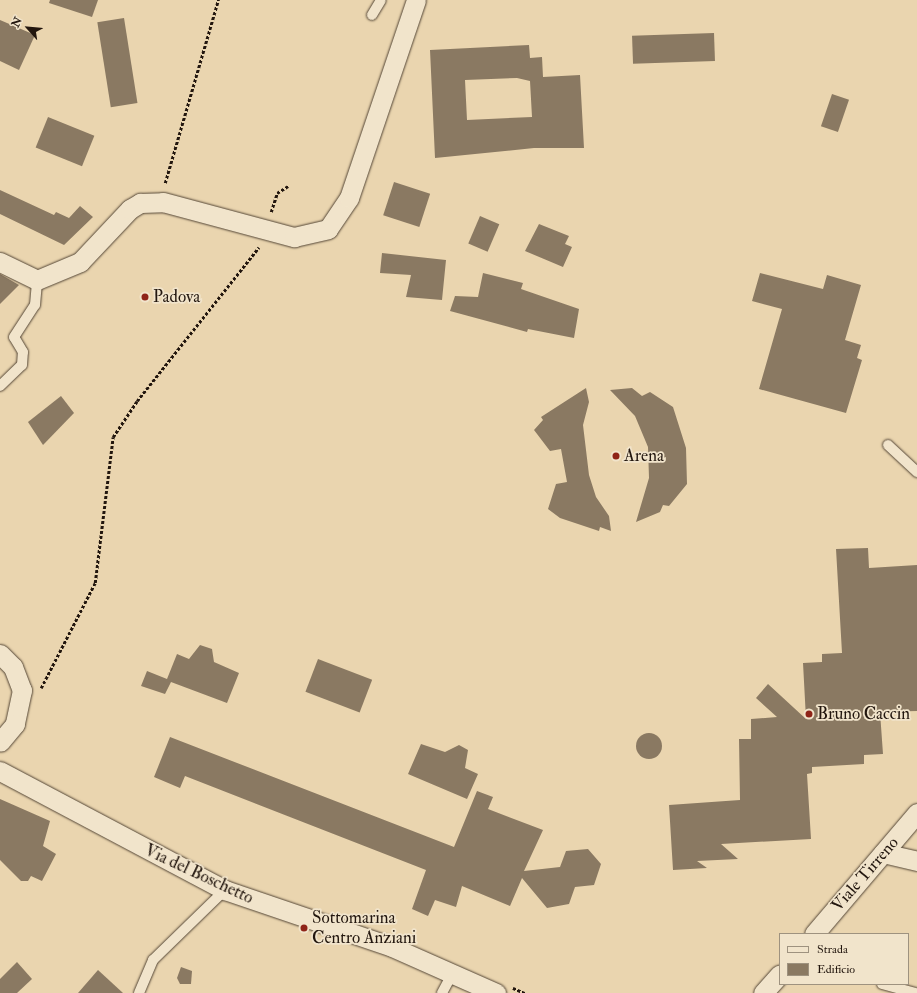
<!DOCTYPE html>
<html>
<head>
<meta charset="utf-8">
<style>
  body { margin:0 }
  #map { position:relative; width:917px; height:993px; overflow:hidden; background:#ead5af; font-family:"IM FELL Double Pica",serif }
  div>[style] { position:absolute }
  .building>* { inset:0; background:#8a7962; transform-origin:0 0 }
  .round { border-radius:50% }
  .path>* { height:2.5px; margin-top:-1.25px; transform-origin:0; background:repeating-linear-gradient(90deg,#22160e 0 3px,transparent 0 5px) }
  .roads { filter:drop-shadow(0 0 1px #544636) drop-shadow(0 0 1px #544636) }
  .lane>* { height:10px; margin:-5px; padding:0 5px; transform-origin:5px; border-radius:5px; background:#f1e4cb }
  .street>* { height:19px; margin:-9.5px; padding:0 9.5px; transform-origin:9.5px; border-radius:9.5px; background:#f1e4cb }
  .dots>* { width:11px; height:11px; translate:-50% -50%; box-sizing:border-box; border:2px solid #f1e4cb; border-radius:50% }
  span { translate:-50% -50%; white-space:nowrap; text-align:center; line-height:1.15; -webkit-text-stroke:3.5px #f1e4cb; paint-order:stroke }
  .poi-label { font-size:17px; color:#22160e }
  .left { translate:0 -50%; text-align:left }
  .street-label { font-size:17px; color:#22160e }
  .legend { position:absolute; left:779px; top:933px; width:130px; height:52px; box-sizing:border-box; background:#f1e4cb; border:1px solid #9e927f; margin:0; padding:5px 7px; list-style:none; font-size:12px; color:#22160e }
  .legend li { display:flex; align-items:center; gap:8px; height:20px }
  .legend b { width:20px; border:1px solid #9e927f }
  .north { position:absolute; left:8px; top:8px; width:40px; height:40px; -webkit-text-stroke:3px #f1e4cb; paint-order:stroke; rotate:297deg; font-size:11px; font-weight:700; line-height:16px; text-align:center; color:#22160e }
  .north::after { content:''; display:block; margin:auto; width:14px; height:18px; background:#22160e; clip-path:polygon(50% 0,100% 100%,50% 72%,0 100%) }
</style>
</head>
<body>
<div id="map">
  <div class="building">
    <i style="clip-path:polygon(50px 0,98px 0,92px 17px,49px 3px)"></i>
    <i style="left:124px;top:18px;width:86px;height:27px;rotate:81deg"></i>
    <i style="clip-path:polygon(0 20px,35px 35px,19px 70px,0 61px)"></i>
    <i style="left:714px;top:33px;width:28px;height:82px;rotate:88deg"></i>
    <i style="clip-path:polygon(evenodd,529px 45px,530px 58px,542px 57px,543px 77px,580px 75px,584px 148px,534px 148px,435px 158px,430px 50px,529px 45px,517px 78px,530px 81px,532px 117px,467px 120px,465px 80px,517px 78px)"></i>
    <i style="left:832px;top:94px;width:18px;height:34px;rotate:19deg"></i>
    <i style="left:48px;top:117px;width:50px;height:33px;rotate:22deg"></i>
    <i style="left:394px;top:182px;width:38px;height:35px;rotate:18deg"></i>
    <i style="clip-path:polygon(0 190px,54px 215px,56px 212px,69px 218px,80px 206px,93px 217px,64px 245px,0 214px)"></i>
    <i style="left:480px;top:216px;width:21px;height:30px;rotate:23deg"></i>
    <i style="clip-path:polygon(539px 224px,569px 236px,565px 244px,572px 247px,563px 267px,525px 251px)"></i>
    <i style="clip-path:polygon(382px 253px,446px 260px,442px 300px,406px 297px,411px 275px,380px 273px)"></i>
    <i style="clip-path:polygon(483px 273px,523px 283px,521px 289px,579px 309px,574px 338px,528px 329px,527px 332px,450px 311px,455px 296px,478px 297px)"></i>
    <i style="clip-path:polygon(760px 273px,823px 289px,827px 275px,861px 285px,845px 340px,861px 345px,857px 358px,862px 360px,846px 413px,759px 389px,782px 309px,752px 301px)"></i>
    <i style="clip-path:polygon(0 274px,19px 285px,0 304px)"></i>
    <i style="clip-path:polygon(586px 388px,589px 402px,583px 425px,589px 475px,596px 497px,609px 516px,611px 531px,600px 527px,599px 531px,560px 518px,548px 509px,556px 484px,567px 482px,561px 449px,550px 451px,534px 430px,543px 420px,541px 417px)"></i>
    <i style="clip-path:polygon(632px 388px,642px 396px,650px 392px,673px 407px,686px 448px,687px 484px,669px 506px,663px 505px,660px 512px,636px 522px,649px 478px,648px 447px,635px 416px,610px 390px)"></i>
    <i style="clip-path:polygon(61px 396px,74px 413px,43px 445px,28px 422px)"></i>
    <i style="clip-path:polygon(868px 548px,869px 568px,917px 565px,917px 711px,880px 712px,883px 754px,864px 755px,864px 764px,812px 767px,812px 773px,807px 774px,811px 839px,721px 844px,738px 859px,697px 861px,707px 868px,673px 870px,669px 805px,740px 800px,739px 739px,751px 739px,751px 719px,777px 717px,756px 698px,768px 684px,806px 719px,803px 663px,822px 662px,822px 654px,842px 653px,836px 549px)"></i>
    <i style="clip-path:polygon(200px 645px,212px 649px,214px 662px,239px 673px,227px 703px,171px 682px,165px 694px,141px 686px,147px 671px,167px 679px,177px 654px,189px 659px)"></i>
    <i style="left:318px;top:659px;width:58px;height:35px;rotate:21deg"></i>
    <i class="round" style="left:636px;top:733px;width:26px;height:26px"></i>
    <i style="clip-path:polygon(170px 737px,454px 847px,477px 791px,493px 797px,488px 809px,543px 830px,524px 871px,560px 867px,566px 851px,588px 849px,601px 864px,594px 885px,575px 887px,569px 904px,547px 908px,522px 878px,510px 906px,462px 886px,456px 907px,435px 900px,428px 916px,412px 909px,426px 870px,185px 776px,180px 788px,154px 777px)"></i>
    <i style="clip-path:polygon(421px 744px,445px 752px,459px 745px,468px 750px,465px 768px,478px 774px,467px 799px,408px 774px)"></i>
    <i style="clip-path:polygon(0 799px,50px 821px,43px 846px,56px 854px,42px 881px,31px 876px,28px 881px,21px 881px,0 860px)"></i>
    <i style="clip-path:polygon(17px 962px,32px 979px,17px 993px,0 993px,0 979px)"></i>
    <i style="clip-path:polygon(181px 967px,192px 971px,191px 984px,180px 984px,177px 978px)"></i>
    <i style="clip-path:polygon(98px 970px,123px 993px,78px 993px)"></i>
  </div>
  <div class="path">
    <i style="left:165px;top:183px;width:191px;rotate:-73.8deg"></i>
    <i style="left:271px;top:212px;width:20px;rotate:-72deg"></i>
    <i style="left:277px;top:193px;width:13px;rotate:-32deg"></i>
    <i style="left:41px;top:688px;width:118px;rotate:-62.8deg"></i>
    <i style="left:95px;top:583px;width:147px;rotate:-83deg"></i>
    <i style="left:113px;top:437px;width:43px;rotate:-56.3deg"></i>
    <i style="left:137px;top:401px;width:196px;rotate:-51.6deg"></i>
    <i style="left:513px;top:988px;width:13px;rotate:23deg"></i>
  </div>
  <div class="roads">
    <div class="lane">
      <i style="left:372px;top:15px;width:17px;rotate:-59deg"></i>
      <i style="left:0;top:386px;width:30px;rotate:-44deg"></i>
      <i style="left:22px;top:365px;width:13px;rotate:-86deg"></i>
      <i style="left:23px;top:352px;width:17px;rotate:-121deg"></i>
      <i style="left:14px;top:337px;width:38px;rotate:-57deg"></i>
      <i style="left:35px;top:305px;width:25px;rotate:-85deg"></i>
      <i style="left:888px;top:445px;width:40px;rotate:43deg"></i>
      <i style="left:882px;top:984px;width:34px;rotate:15deg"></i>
      <i style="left:139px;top:993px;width:36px;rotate:-67deg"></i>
      <i style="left:153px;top:960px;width:100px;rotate:-44.2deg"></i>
      <i style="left:442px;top:993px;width:21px;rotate:-62deg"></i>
    </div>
    <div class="street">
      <i style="left:0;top:262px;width:41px;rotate:25.9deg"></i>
      <i style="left:37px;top:280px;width:47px;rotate:-22.7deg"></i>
      <i style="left:80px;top:262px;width:73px;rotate:-46.7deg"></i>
      <i style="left:130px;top:209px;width:12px;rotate:-31deg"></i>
      <i style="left:140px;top:203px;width:23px;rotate:-2deg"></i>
      <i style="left:163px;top:202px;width:136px;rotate:15deg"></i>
      <i style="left:294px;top:237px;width:35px;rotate:-13deg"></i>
      <i style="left:328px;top:229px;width:37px;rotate:-56deg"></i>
      <i style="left:349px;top:198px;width:209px;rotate:-71.3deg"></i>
      <i style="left:0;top:654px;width:18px;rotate:45deg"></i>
      <i style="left:13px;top:667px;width:25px;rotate:69deg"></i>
      <i style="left:22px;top:690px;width:35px;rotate:102deg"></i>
      <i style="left:15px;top:724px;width:23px;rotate:130deg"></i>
      <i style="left:0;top:771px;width:255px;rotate:27.9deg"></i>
      <i style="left:225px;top:890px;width:176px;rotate:18.8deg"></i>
      <i style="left:392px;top:947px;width:114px;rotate:23.9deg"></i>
      <i style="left:883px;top:853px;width:35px;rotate:13deg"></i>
      <i style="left:814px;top:934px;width:159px;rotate:-49.6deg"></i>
      <i style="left:763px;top:993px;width:25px;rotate:-48deg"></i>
    </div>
  </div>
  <div class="dots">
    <i style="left:145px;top:297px;background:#8f2418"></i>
    <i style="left:616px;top:456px;background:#8f2418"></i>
    <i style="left:809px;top:714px;background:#8f2418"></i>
    <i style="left:304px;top:928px;background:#8f2418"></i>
  </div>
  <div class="poi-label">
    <span class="left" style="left:153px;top:297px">Padova</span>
    <span class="left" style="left:624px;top:456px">Arena</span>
    <span class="left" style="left:817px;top:714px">Bruno Caccin</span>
    <span class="left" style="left:312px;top:928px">Sottomarina<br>Centro Anziani</span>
  </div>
  <div class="street-label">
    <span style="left:199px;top:874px;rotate:25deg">Via del Boschetto</span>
    <span style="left:865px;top:874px;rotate:-49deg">Viale Tirreno</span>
  </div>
  <ul class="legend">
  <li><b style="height:5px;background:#f1e4cb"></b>Strada</li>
  <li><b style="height:11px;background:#8a7962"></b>Edificio</li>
  </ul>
  <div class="north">N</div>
</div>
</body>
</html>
